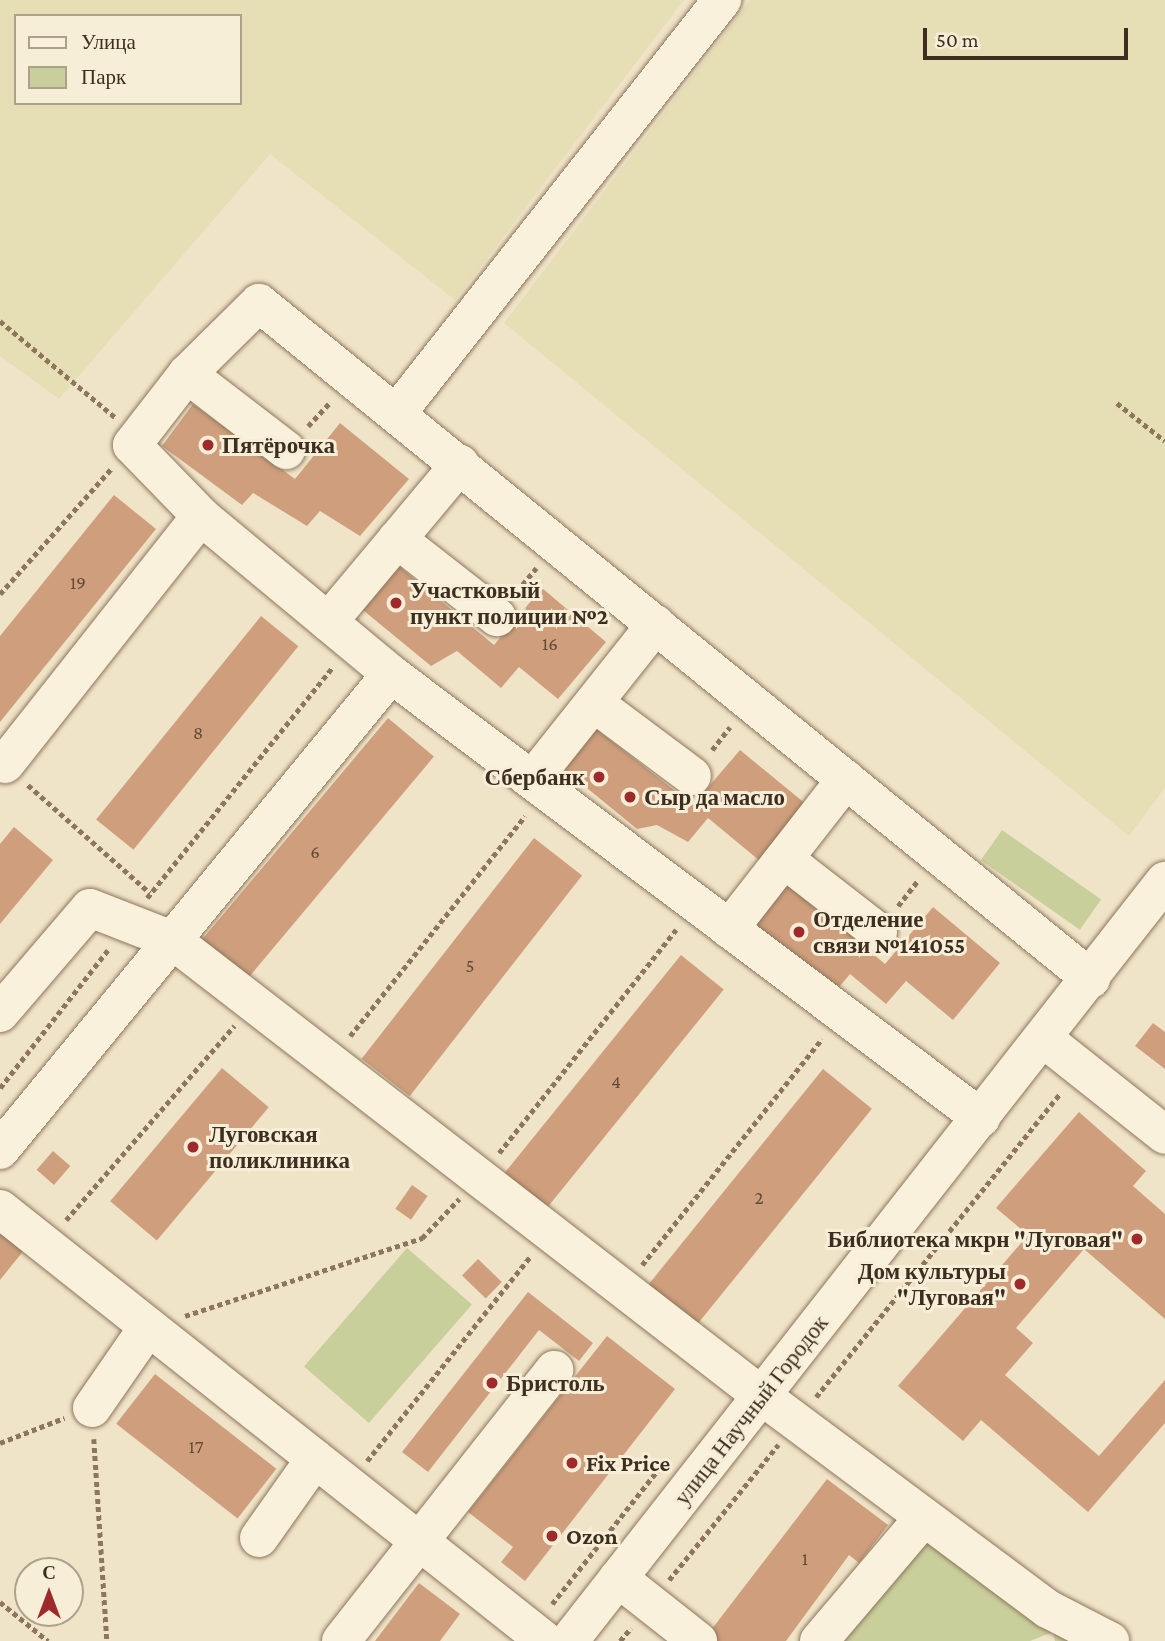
<!DOCTYPE html>
<html>
<head>
<meta charset="utf-8">
<style>
  body { margin:0 }
  #map { position:relative; width:1165px; height:1641px; overflow:hidden; background:#f0e4c8; font-family:"Crimson Pro",serif }
  div>[style] { position:absolute }
  .farmland>* { inset:0; background:#e6deb5 }
  .green>* { inset:0; background:#c9cf9b; transform-origin:0 0 }
  .building>* { inset:0; background:#cf9f7d; transform-origin:0 0 }
  .path>* { height:4.5px; margin-top:-2.25px; transform-origin:0; background:repeating-linear-gradient(90deg,#8d765c 0 5px,transparent 0 8.5px) }
  .roads { filter:drop-shadow(0 0 2px #8d765c) drop-shadow(0 0 2px #8d765c) }
  .minor>* { height:38px; margin:-19px; padding:0 19px; transform-origin:19px; border-radius:19px; background:#faf1dc }
  .dots>* { width:19px; height:19px; translate:-50% -50%; box-sizing:border-box; border:4px solid #f7eed8; border-radius:50% }
  span { translate:-50% -50%; white-space:nowrap; text-align:center; line-height:1.15; -webkit-text-stroke:6px #f7eed8; paint-order:stroke }
  .number-label { font-size:19px; color:#624a37 }
  .number-label span { -webkit-text-stroke-width:0 }
  .poi-label { font-size:23px; color:#3d2e20; font-weight:700 }
  .left { translate:0 -50%; text-align:left }
  .right { translate:-100% -50%; text-align:right }
  .street-label { font-size:23px; color:#3d2e20 }
  .legend { position:absolute; left:14px; top:14px; width:228px; height:91px; box-sizing:border-box; background:#f7eed8; border:2px solid #ada18e; margin:0; padding:9px 12px; list-style:none; font-size:21px; color:#3d2e20 }
  .legend li { display:flex; align-items:center; gap:14px; height:35px }
  .legend b { width:35px; border:2px solid #ada18e }
  .north { position:absolute; left:14px; top:1557px; width:70px; height:70px; box-sizing:border-box; background:#f7eed8; border:2px solid #ada18e; border-radius:50%; rotate:0deg; font-size:19px; font-weight:700; line-height:28px; text-align:center; color:#3d2e20 }
  .north::after { content:''; display:block; margin:auto; width:24px; height:32px; background:#9e2a2b; clip-path:polygon(50% 0,100% 100%,50% 72%,0 100%) }
  .scale { position:absolute; left:923px; top:28px; width:205px; height:32px; box-sizing:border-box; border:4px solid #3d2e20; border-top:0; padding-left:9px; font-size:21px; line-height:24px; white-space:nowrap; color:#3d2e20; -webkit-text-stroke:5px #f7eed8; paint-order:stroke }
</style>
</head>
<body>
<div id="map">
  <div class="farmland">
    <i style="clip-path:polygon(evenodd,0 0,684px 0,455px 300px,270px 154px,59px 399px,0 356px,0 0,16px 16px,240px 16px,240px 103px,16px 103px,16px 16px)"></i>
    <i style="clip-path:polygon(750px 0,1165px 0,1165px 788px,1129px 836px,504px 323px)"></i>
  </div>
  <div class="green">
    <i style="left:1002px;top:830px;width:121px;height:37px;rotate:35deg"></i>
    <i style="left:407px;top:1248px;width:86px;height:157px;rotate:41deg"></i>
    <i style="clip-path:polygon(917px 1532px,1088px 1641px,1055px 1641px,1053px 1632px,1030px 1641px,832px 1641px)"></i>
  </div>
  <div class="building">
    <i style="clip-path:polygon(193px 404px,295px 479px,340px 423px,409px 479px,360px 536px,320px 511px,307px 526px,253px 493px,242px 505px,162px 446px)"></i>
    <i style="clip-path:polygon(114px 495px,156px 529px,0 722px,0 636px)"></i>
    <i style="clip-path:polygon(395px 563px,494px 645px,542px 588px,606px 642px,558px 699px,519px 667px,501px 688px,457px 651px,431px 666px,358px 606px)"></i>
    <i style="left:261px;top:616px;width:48px;height:262px;rotate:39deg"></i>
    <i style="left:388px;top:718px;width:60px;height:300px;rotate:40deg"></i>
    <i style="clip-path:polygon(590px 724px,693px 805px,740px 750px,807px 805px,760px 861px,708px 818px,688px 842px,657px 825px,637px 829px,560px 766px)"></i>
    <i style="clip-path:polygon(14px 827px,53px 860px,0 924px,0 844px)"></i>
    <i style="left:534px;top:838px;width:61px;height:280px;rotate:38deg"></i>
    <i style="clip-path:polygon(788px 883px,885px 964px,933px 907px,1000px 963px,953px 1020px,906px 981px,886px 1004px,850px 974px,835px 992px,754px 924px)"></i>
    <i style="left:681px;top:955px;width:55px;height:280px;rotate:39deg"></i>
    <i style="clip-path:polygon(1153px 1023px,1165px 1032px,1165px 1069px,1135px 1046px)"></i>
    <i style="left:222px;top:1068px;width:61px;height:174px;rotate:40deg"></i>
    <i style="left:823px;top:1069px;width:63px;height:282px;rotate:39deg"></i>
    <i style="clip-path:polygon(1079px 1112px,1146px 1171px,1133px 1186px,1165px 1214px,1165px 1319px,1084px 1249px,1016px 1328px,1033px 1343px,1005px 1375px,1099px 1456px,1165px 1380px,1165px 1423px,1088px 1512px,981px 1420px,963px 1441px,898px 1386px,1028px 1235px,996px 1208px)"></i>
    <i style="left:53px;top:1151px;width:23px;height:25px;rotate:41deg"></i>
    <i style="left:412px;top:1185px;width:19px;height:29px;rotate:35deg"></i>
    <i style="clip-path:polygon(0 1229px,25px 1249px,0 1280px)"></i>
    <i style="left:478px;top:1259px;width:33px;height:23px;rotate:44deg"></i>
    <i style="clip-path:polygon(528px 1292px,593px 1343px,579px 1361px,539px 1330px,428px 1472px,402px 1452px)"></i>
    <i style="clip-path:polygon(607px 1336px,675px 1389px,525px 1581px,501px 1562px,513px 1547px,468px 1512px)"></i>
    <i style="left:155px;top:1374px;width:154px;height:63px;rotate:38deg"></i>
    <i style="clip-path:polygon(827px 1479px,888px 1525px,859px 1563px,849px 1555px,786px 1641px,709px 1641px,705px 1638px)"></i>
    <i style="clip-path:polygon(419px 1583px,460px 1614px,440px 1641px,375px 1641px)"></i>
  </div>
  <div class="path">
    <i style="left:0;top:321px;width:150px;rotate:39.9deg"></i>
    <i style="left:1117px;top:403px;width:61px;rotate:38.4deg"></i>
    <i style="left:308px;top:426px;width:33px;rotate:-47deg"></i>
    <i style="left:517px;top:591px;width:30px;rotate:-50deg"></i>
    <i style="left:0;top:594px;width:167px;rotate:-48.4deg"></i>
    <i style="left:712px;top:750px;width:29px;rotate:-52deg"></i>
    <i style="left:28px;top:785px;width:163px;rotate:41.5deg"></i>
    <i style="left:147px;top:898px;width:295px;rotate:-51.2deg"></i>
    <i style="left:898px;top:906px;width:33px;rotate:-52deg"></i>
    <i style="left:350px;top:1036px;width:281px;rotate:-51.5deg"></i>
    <i style="left:0;top:1088px;width:175px;rotate:-52deg"></i>
    <i style="left:499px;top:1153px;width:285px;rotate:-51.6deg"></i>
    <i style="left:66px;top:1220px;width:257px;rotate:-49.1deg"></i>
    <i style="left:642px;top:1265px;width:289px;rotate:-51.5deg"></i>
    <i style="left:185px;top:1316px;width:250px;rotate:-18.2deg"></i>
    <i style="left:422px;top:1238px;width:54px;rotate:-46.5deg"></i>
    <i style="left:816px;top:1397px;width:390px;rotate:-51.2deg"></i>
    <i style="left:94px;top:1439px;width:202px;rotate:86.3deg"></i>
    <i style="left:0;top:1443px;width:69px;rotate:-21.3deg"></i>
    <i style="left:367px;top:1461px;width:261px;rotate:-51.4deg"></i>
    <i style="left:669px;top:1580px;width:174px;rotate:-51.1deg"></i>
    <i style="left:0;top:1602px;width:62px;rotate:39.1deg"></i>
    <i style="left:552px;top:1604px;width:187px;rotate:-51.7deg"></i>
    <i style="left:620px;top:1641px;width:17px;rotate:-50deg"></i>
  </div>
  <div class="roads">
    <div class="minor">
      <i style="left:187px;top:374px;width:125px;rotate:37.5deg"></i>
      <i style="left:397px;top:413px;width:526px;rotate:-51.8deg"></i>
      <i style="left:397px;top:539px;width:127px;rotate:38deg"></i>
      <i style="left:328px;top:622px;width:206px;rotate:-50.1deg"></i>
      <i style="left:594px;top:703px;width:122px;rotate:36.7deg"></i>
      <i style="left:5px;top:764px;width:316px;rotate:-51.7deg"></i>
      <i style="left:532px;top:780px;width:199px;rotate:-51.5deg"></i>
      <i style="left:784px;top:859px;width:119px;rotate:37.8deg"></i>
      <i style="left:729px;top:929px;width:190px;rotate:-52deg"></i>
      <i style="left:0;top:1013px;width:138px;rotate:-49.4deg"></i>
      <i style="left:90px;top:908px;width:88px;rotate:21.3deg"></i>
      <i style="left:172px;top:940px;width:746px;rotate:37.7deg"></i>
      <i style="left:762px;top:1396px;width:357px;rotate:36.7deg"></i>
      <i style="left:1048px;top:1609px;width:70px;rotate:27.3deg"></i>
      <i style="left:1044px;top:1039px;width:154px;rotate:38.4deg"></i>
      <i style="left:981px;top:1118px;width:738px;rotate:-143.04deg"></i>
      <i style="left:391px;top:674px;width:247px;rotate:-140.3deg"></i>
      <i style="left:201px;top:516px;width:99px;rotate:-134.2deg"></i>
      <i style="left:132px;top:445px;width:90px;rotate:-52.2deg"></i>
      <i style="left:187px;top:374px;width:101px;rotate:-44.6deg"></i>
      <i style="left:259px;top:303px;width:1072px;rotate:39.09deg"></i>
      <i style="left:0;top:1150px;width:616px;rotate:-50.6deg"></i>
      <i style="left:0;top:1209px;width:695px;rotate:38.4deg"></i>
      <i style="left:92px;top:1408px;width:98px;rotate:-55.3deg"></i>
      <i style="left:259px;top:1538px;width:97px;rotate:-54.7deg"></i>
      <i style="left:618px;top:1578px;width:102px;rotate:38.2deg"></i>
      <i style="left:341px;top:1641px;width:345px;rotate:-51.8deg"></i>
      <i style="left:569px;top:1641px;width:966px;rotate:-51.9deg"></i>
      <i style="left:819px;top:1641px;width:162px;rotate:-49.7deg"></i>
    </div>
  </div>
  <div class="dots">
    <i style="left:208px;top:445px;background:#9e2a2b"></i>
    <i style="left:396px;top:603px;background:#9e2a2b"></i>
    <i style="left:599px;top:777px;background:#9e2a2b"></i>
    <i style="left:630px;top:797px;background:#9e2a2b"></i>
    <i style="left:799px;top:932px;background:#9e2a2b"></i>
    <i style="left:193px;top:1147px;background:#9e2a2b"></i>
    <i style="left:1137px;top:1239px;background:#9e2a2b"></i>
    <i style="left:1020px;top:1284px;background:#9e2a2b"></i>
    <i style="left:492px;top:1383px;background:#9e2a2b"></i>
    <i style="left:572px;top:1463px;background:#9e2a2b"></i>
    <i style="left:552px;top:1536px;background:#9e2a2b"></i>
  </div>
  <div class="number-label">
    <span style="left:78px;top:583px">19</span>
    <span style="left:550px;top:644px">16</span>
    <span style="left:198px;top:733px">8</span>
    <span style="left:315px;top:852px">6</span>
    <span style="left:470px;top:966px">5</span>
    <span style="left:616px;top:1082px">4</span>
    <span style="left:759px;top:1198px">2</span>
    <span style="left:196px;top:1447px">17</span>
    <span style="left:805px;top:1559px">1</span>
  </div>
  <div class="poi-label">
    <span class="left" style="left:222px;top:445px">Пятёрочка</span>
    <span class="left" style="left:410px;top:603px">Участковый<br>пункт полиции №2</span>
    <span class="right" style="left:585px;top:777px">Сбербанк</span>
    <span class="left" style="left:644px;top:797px">Сыр да масло</span>
    <span class="left" style="left:813px;top:932px">Отделение<br>связи №141055</span>
    <span class="left" style="left:209px;top:1147px">Луговская<br>поликлиника</span>
    <span class="right" style="left:1123px;top:1239px">Библиотека мкрн "Луговая"</span>
    <span class="right" style="left:1006px;top:1284px">Дом культуры<br>"Луговая"</span>
    <span class="left" style="left:506px;top:1383px">Бристоль</span>
    <span class="left" style="left:586px;top:1463px">Fix Price</span>
    <span class="left" style="left:566px;top:1536px">Ozon</span>
  </div>
  <div class="street-label">
    <span style="left:751px;top:1410px;rotate:-52deg">улица Научный Городок</span>
  </div>
  <ul class="legend">
  <li><b style="height:9px;background:#faf1dc"></b>Улица</li>
  <li><b style="height:19px;background:#c9cf9b"></b>Парк</li>
  </ul>
  <div class="north">С</div>
  <div class="scale">50 m</div>
</div>
</body>
</html>
